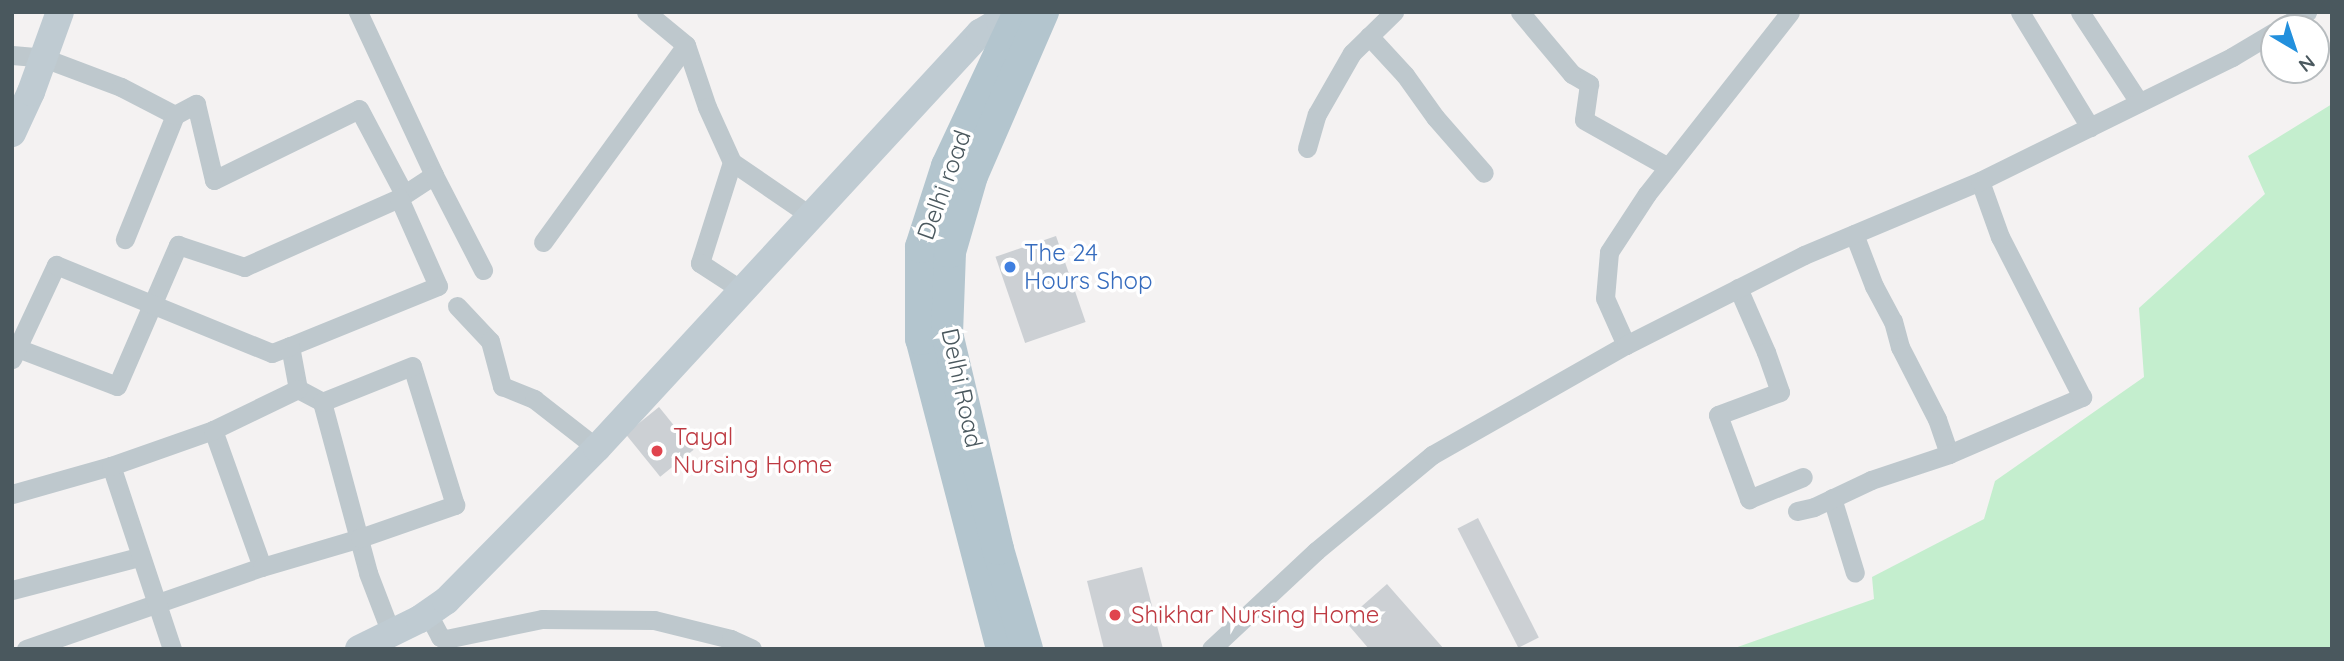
<!DOCTYPE html>
<html>
<head>
<meta charset="utf-8">
<style>
  body { margin:0 }
  #map { position:relative; width:2344px; height:661px; overflow:hidden; background:#f4f2f2; font-family:Quicksand,sans-serif }
  div>[style] { position:absolute }
  .green>* { inset:0; background:#c4eece }
  .building>* { inset:0; background:#ccd0d4; transform-origin:0 0 }
  .street>* { height:19px; margin:-9.5px; padding:0 9.5px; transform-origin:9.5px; border-radius:9.5px; background:#bec8cd }
  .secondary>* { height:28px; margin:-14px; padding:0 14px; transform-origin:14px; border-radius:14px; background:#bfcbd2 }
  .primary>* { height:32px; margin:-16px; padding:0 16px; transform-origin:16px; border-radius:16px; background:#b3c5ce }
  .dots>* { width:19px; height:19px; translate:-50% -50%; box-sizing:border-box; border:4px solid #fff; border-radius:50% }
  span { translate:-50% -50%; white-space:nowrap; text-align:center; line-height:1.15; -webkit-text-stroke:7px #fff; paint-order:stroke }
  .street-label { font-size:24px; color:#4a585e }
  .shop-label { font-size:24px; color:#366cbe }
  .left { translate:0 -50%; text-align:left }
  .health-label { font-size:24px; color:#be3a42 }
  .frame { position:absolute; inset:0; border:14px solid #4a585e; pointer-events:none }
  .north { position:absolute; left:2260px; top:14px; width:70px; height:70px; box-sizing:border-box; background:#fff; border:2px solid #b7bcbf; border-radius:50%; rotate:141deg; font-size:19px; font-weight:700; line-height:28px; text-align:center; color:#4a585e }
  .north::after { content:''; display:block; margin:auto; width:24px; height:32px; background:#2390dd; clip-path:polygon(50% 0,100% 100%,50% 72%,0 100%) }
</style>
</head>
<body>
<div id="map">
  <div class="green">
    <i style="clip-path:polygon(2332px 104px,2332px 649px,1732px 649px,1874px 599px,1872px 577px,1984px 519px,1995px 481px,2144px 377px,2139px 308px,2265px 194px,2248px 156px)"></i>
  </div>
  <div class="building">
    <i style="left:1056px;top:236px;width:91px;height:64px;rotate:71deg"></i>
    <i style="left:659px;top:407px;width:55px;height:43px;rotate:51deg"></i>
    <i style="left:1478px;top:518px;width:134px;height:23px;rotate:63deg"></i>
    <i style="clip-path:polygon(1142px 567px,1163px 649px,1104px 649px,1087px 581px)"></i>
    <i style="clip-path:polygon(1387px 584px,1444px 649px,1369px 649px,1345px 621px)"></i>
  </div>
  <div class="street">
    <i style="left:358px;top:12px;width:180px;rotate:65deg"></i>
    <i style="left:434px;top:175px;width:42px;rotate:146.7deg"></i>
    <i style="left:646px;top:12px;width:52px;rotate:39.5deg"></i>
    <i style="left:686px;top:45px;width:65px;rotate:71.3deg"></i>
    <i style="left:707px;top:107px;width:60px;rotate:65.6deg"></i>
    <i style="left:732px;top:162px;width:96px;rotate:34.4deg"></i>
    <i style="left:1520px;top:12px;width:81px;rotate:50deg"></i>
    <i style="left:1572px;top:74px;width:20px;rotate:30deg"></i>
    <i style="left:1589px;top:84px;width:36px;rotate:98deg"></i>
    <i style="left:1584px;top:120px;width:96px;rotate:29.2deg"></i>
    <i style="left:2020px;top:12px;width:135px;rotate:58.7deg"></i>
    <i style="left:2080px;top:12px;width:108px;rotate:56.8deg"></i>
    <i style="left:2281px;top:28px;width:31px;rotate:-32deg"></i>
    <i style="left:1369px;top:36px;width:53px;rotate:47.3deg"></i>
    <i style="left:1405px;top:75px;width:52px;rotate:54.5deg"></i>
    <i style="left:1435px;top:117px;width:74px;rotate:48.8deg"></i>
    <i style="left:12px;top:55px;width:32px;rotate:5deg"></i>
    <i style="left:44px;top:58px;width:82px;rotate:20.6deg"></i>
    <i style="left:121px;top:87px;width:61px;rotate:27.4deg"></i>
    <i style="left:175px;top:115px;width:134px;rotate:112deg"></i>
    <i style="left:175px;top:115px;width:24px;rotate:-28deg"></i>
    <i style="left:196px;top:104px;width:78px;rotate:76.7deg"></i>
    <i style="left:214px;top:180px;width:161px;rotate:-26.1deg"></i>
    <i style="left:359px;top:109px;width:96px;rotate:62.1deg"></i>
    <i style="left:1307px;top:148px;width:35px;rotate:-74deg"></i>
    <i style="left:1317px;top:114px;width:70px;rotate:-60.2deg"></i>
    <i style="left:1352px;top:53px;width:59px;rotate:-44.3deg"></i>
    <i style="left:732px;top:162px;width:106px;rotate:107.6deg"></i>
    <i style="left:700px;top:263px;width:51px;rotate:33.1deg"></i>
    <i style="left:434px;top:175px;width:107px;rotate:62.7deg"></i>
    <i style="left:1854px;top:234px;width:56px;rotate:69deg"></i>
    <i style="left:1874px;top:286px;width:40px;rotate:62deg"></i>
    <i style="left:1893px;top:321px;width:27px;rotate:75deg"></i>
    <i style="left:1900px;top:347px;width:81px;rotate:62.8deg"></i>
    <i style="left:1937px;top:419px;width:37px;rotate:71deg"></i>
    <i style="left:1949px;top:454px;width:145px;rotate:-23.2deg"></i>
    <i style="left:2082px;top:397px;width:180px;rotate:-117.1deg"></i>
    <i style="left:2000px;top:237px;width:59px;rotate:-109.7deg"></i>
    <i style="left:543px;top:242px;width:243px;rotate:-54deg"></i>
    <i style="left:1738px;top:288px;width:70px;rotate:66.4deg"></i>
    <i style="left:1766px;top:352px;width:42px;rotate:70.7deg"></i>
    <i style="left:1780px;top:392px;width:66px;rotate:159.6deg"></i>
    <i style="left:1718px;top:415px;width:90px;rotate:69.7deg"></i>
    <i style="left:1749px;top:499px;width:58px;rotate:-22.2deg"></i>
    <i style="left:457px;top:306px;width:48px;rotate:46.7deg"></i>
    <i style="left:490px;top:341px;width:47px;rotate:75.1deg"></i>
    <i style="left:502px;top:386px;width:35px;rotate:22deg"></i>
    <i style="left:534px;top:399px;width:80px;rotate:37.9deg"></i>
    <i style="left:1626px;top:345px;width:51px;rotate:-114.1deg"></i>
    <i style="left:1605px;top:298px;width:46px;rotate:-85deg"></i>
    <i style="left:1609px;top:252px;width:69px;rotate:-56.8deg"></i>
    <i style="left:1647px;top:194px;width:231px;rotate:-51.8deg"></i>
    <i style="left:12px;top:346px;width:112px;rotate:20.9deg"></i>
    <i style="left:117px;top:386px;width:154px;rotate:-66.6deg"></i>
    <i style="left:178px;top:245px;width:70px;rotate:18.4deg"></i>
    <i style="left:244px;top:267px;width:170px;rotate:-24deg"></i>
    <i style="left:399px;top:198px;width:96px;rotate:66.1deg"></i>
    <i style="left:438px;top:286px;width:160px;rotate:157.9deg"></i>
    <i style="left:290px;top:346px;width:44px;rotate:79.5deg"></i>
    <i style="left:298px;top:389px;width:27px;rotate:28deg"></i>
    <i style="left:322px;top:402px;width:177px;rotate:74.9deg"></i>
    <i style="left:368px;top:573px;width:64px;rotate:69deg"></i>
    <i style="left:12px;top:359px;width:104px;rotate:-64.9deg"></i>
    <i style="left:56px;top:265px;width:233px;rotate:22.2deg"></i>
    <i style="left:272px;top:353px;width:19px;rotate:-21deg"></i>
    <i style="left:213px;top:430px;width:145px;rotate:70.3deg"></i>
    <i style="left:12px;top:494px;width:103px;rotate:-15.8deg"></i>
    <i style="left:1832px;top:498px;width:78px;rotate:73deg"></i>
    <i style="left:1797px;top:511px;width:17px;rotate:-13deg"></i>
    <i style="left:1814px;top:507px;width:63px;rotate:-25.3deg"></i>
    <i style="left:1871px;top:480px;width:82px;rotate:-18.4deg"></i>
    <i style="left:12px;top:590px;width:131px;rotate:-14.6deg"></i>
    <i style="left:428px;top:614px;width:26px;rotate:62deg"></i>
    <i style="left:440px;top:637px;width:6px;rotate:18deg"></i>
    <i style="left:446px;top:639px;width:98px;rotate:-11.8deg"></i>
    <i style="left:542px;top:619px;width:112px;rotate:0.5deg"></i>
    <i style="left:654px;top:620px;width:79px;rotate:13.9deg"></i>
    <i style="left:731px;top:639px;width:23px;rotate:25deg"></i>
    <i style="left:26px;top:649px;width:250px;rotate:-19.2deg"></i>
    <i style="left:262px;top:567px;width:102px;rotate:-16.5deg"></i>
    <i style="left:360px;top:538px;width:101px;rotate:-19.2deg"></i>
    <i style="left:455px;top:505px;width:145px;rotate:-107.2deg"></i>
    <i style="left:412px;top:366px;width:97px;rotate:158.2deg"></i>
    <i style="left:172px;top:649px;width:193px;rotate:-108.4deg"></i>
    <i style="left:111px;top:466px;width:108px;rotate:-19.4deg"></i>
    <i style="left:213px;top:430px;width:94px;rotate:-25.8deg"></i>
    <i style="left:1211px;top:649px;width:144px;rotate:-43deg"></i>
    <i style="left:1316px;top:551px;width:151px;rotate:-39.6deg"></i>
    <i style="left:1432px;top:455px;width:223px;rotate:-29.6deg"></i>
    <i style="left:1626px;top:345px;width:199px;rotate:-26.8deg"></i>
    <i style="left:1804px;top:255px;width:191px;rotate:-22.8deg"></i>
    <i style="left:1980px;top:181px;width:281px;rotate:-26.2deg"></i>
    <i style="left:2232px;top:57px;width:49px;rotate:-30.8deg"></i>
  </div>
  <div class="secondary">
    <i style="left:12px;top:133px;width:45px;rotate:-65.1deg"></i>
    <i style="left:31px;top:92px;width:85px;rotate:-70.1deg"></i>
    <i style="left:359px;top:649px;width:68px;rotate:-26.2deg"></i>
    <i style="left:420px;top:619px;width:32px;rotate:-35deg"></i>
    <i style="left:446px;top:601px;width:215px;rotate:-45.4deg"></i>
    <i style="left:597px;top:448px;width:565px;rotate:-47.3deg"></i>
    <i style="left:980px;top:33px;width:23px;rotate:-31deg"></i>
    <i style="left:1000px;top:21px;width:17px;rotate:-13deg"></i>
    <i style="left:1017px;top:17px;width:15px;rotate:23deg"></i>
  </div>
  <div class="primary">
    <i style="left:1002px;top:649px;width:320px;rotate:-104.6deg"></i>
    <i style="left:921px;top:339px;width:92px;rotate:-90deg"></i>
    <i style="left:921px;top:247px;width:85px;rotate:-72.2deg"></i>
    <i style="left:947px;top:166px;width:170px;rotate:-64.9deg"></i>
    <i style="left:1027px;top:649px;width:104px;rotate:-106.2deg"></i>
    <i style="left:998px;top:549px;width:221px;rotate:-103.3deg"></i>
    <i style="left:947px;top:334px;width:82px;rotate:-87.9deg"></i>
    <i style="left:950px;top:252px;width:79px;rotate:-73.9deg"></i>
    <i style="left:972px;top:176px;width:179px;rotate:-66.6deg"></i>
  </div>
  <div class="dots">
    <i style="left:1010px;top:267px;background:#3f7fe0"></i>
    <i style="left:657px;top:451px;background:#e0444e"></i>
    <i style="left:1115px;top:615px;background:#e0444e"></i>
  </div>
  <div class="street-label">
    <span style="left:944px;top:185px;rotate:-70deg">Delhi road</span>
    <span style="left:962px;top:388px;rotate:78deg">Delhi Road</span>
  </div>
  <div class="shop-label">
    <span class="left" style="left:1024px;top:267px">The 24<br>Hours Shop</span>
  </div>
  <div class="health-label">
    <span class="left" style="left:673px;top:451px">Tayal<br>Nursing Home</span>
    <span class="left" style="left:1131px;top:615px">Shikhar Nursing Home</span>
  </div>
  <div class="frame"></div>
  <div class="north">N</div>
</div>
</body>
</html>
